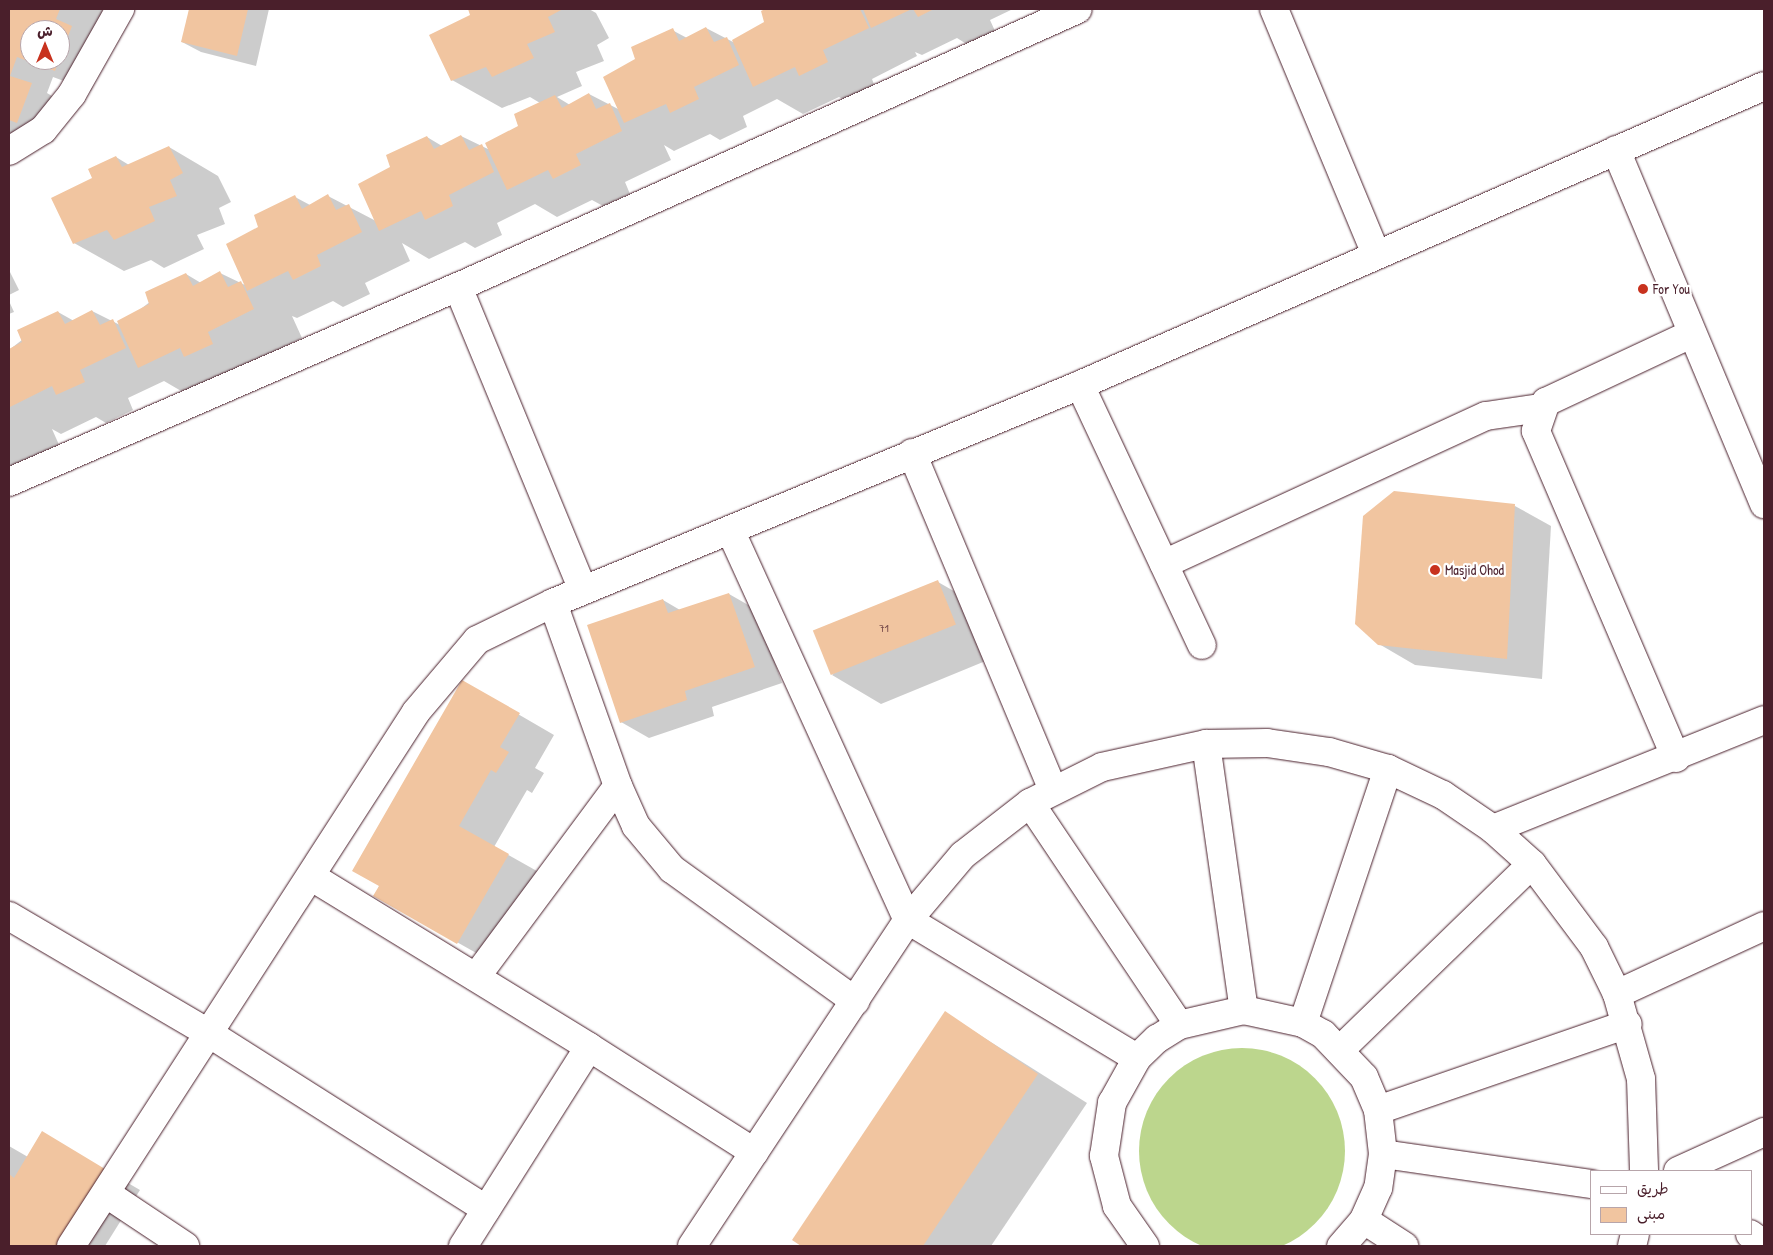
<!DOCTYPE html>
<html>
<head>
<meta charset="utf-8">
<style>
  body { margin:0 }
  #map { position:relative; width:1773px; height:1255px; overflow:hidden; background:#fff; font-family:"Patrick Hand","Playpen Sans Arabic",sans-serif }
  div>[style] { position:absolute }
  .green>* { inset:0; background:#bcd68d }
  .round { border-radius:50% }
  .shadow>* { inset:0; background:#0003 }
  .building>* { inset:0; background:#f1c5a0; transform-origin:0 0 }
  .roads { filter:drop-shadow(0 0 1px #4a1f2b) drop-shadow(0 0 1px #4a1f2b) }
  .minor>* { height:28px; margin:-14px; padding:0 14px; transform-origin:14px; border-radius:14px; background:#fff }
  .dots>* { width:14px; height:14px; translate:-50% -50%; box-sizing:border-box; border:2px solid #fff; border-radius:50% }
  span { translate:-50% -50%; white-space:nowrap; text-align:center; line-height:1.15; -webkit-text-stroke:4.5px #fff; paint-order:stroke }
  .number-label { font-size:11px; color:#744848 }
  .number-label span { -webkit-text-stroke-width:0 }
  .poi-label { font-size:14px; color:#4a1f2b }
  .left { translate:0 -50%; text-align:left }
  .frame { position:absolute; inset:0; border:10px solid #4a1f2b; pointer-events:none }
  .legend { position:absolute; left:1590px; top:1170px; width:162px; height:65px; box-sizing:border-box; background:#fff; border:1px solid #b7a5aa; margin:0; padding:6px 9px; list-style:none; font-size:15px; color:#4a1f2b }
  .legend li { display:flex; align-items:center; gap:10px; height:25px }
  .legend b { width:25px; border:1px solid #b7a5aa }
  .north { position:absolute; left:20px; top:20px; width:50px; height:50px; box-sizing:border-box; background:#fff; border:1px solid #b7a5aa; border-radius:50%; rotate:0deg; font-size:14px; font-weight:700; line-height:20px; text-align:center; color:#4a1f2b }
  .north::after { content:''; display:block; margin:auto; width:18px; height:22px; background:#c8321e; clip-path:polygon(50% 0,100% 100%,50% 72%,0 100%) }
</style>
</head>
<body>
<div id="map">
  <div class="green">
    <i class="round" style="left:1139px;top:1048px;width:206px;height:206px"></i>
  </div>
  <div class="shadow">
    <i style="clip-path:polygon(evenodd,9px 9px,103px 9px,92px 38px,108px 47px,91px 91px,53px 77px,47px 93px,67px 105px,53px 142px,23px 131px,9px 162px,9px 9px,30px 30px,60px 30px,60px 60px,30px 60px,30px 30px)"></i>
    <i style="clip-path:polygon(190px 9px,269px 9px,256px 66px,201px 52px,182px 42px)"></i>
    <i style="clip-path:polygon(469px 9px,589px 9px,596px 13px,609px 38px,597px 45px,604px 61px,576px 72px,582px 86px,557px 97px,570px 105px,589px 94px,620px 110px,637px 60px,672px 30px,687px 38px,706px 28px,735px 43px,766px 23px,762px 12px,768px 9px,1013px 9px,990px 20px,995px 31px,968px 45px,957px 38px,922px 55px,915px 52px,917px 56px,872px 79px,876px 90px,850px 103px,839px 97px,803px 114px,777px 99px,743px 116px,747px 127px,720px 140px,710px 134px,674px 151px,664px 145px,671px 160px,625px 182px,630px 194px,603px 206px,592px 200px,557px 217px,535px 204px,497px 223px,502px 235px,475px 248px,465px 242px,429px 259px,402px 243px,410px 261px,365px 283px,370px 294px,343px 307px,333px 301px,297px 318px,292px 316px,302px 338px,188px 395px,164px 381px,128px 398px,133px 410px,106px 423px,96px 417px,61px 434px,52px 429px,60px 447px,9px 486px,9px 350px,58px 312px,74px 321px,92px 311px,120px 325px,186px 274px,201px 283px,220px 273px,245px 285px,259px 227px,295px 197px,310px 205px,328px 196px,376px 221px,392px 167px,427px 137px,442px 146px,461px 136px,490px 150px,520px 126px,540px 103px,530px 97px,502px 108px,452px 80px,472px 16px)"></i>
    <i style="clip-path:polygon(169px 147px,218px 176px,231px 202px,219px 208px,225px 224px,197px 235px,204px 249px,164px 268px,151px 260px,124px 271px,74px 243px,94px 179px,116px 157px,129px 165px)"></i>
    <i style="clip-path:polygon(9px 270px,19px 290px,9px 295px)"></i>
    <i style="clip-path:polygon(9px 301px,14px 312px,9px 314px)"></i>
    <i style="clip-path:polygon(1515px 506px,1551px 526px,1542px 679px,1415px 665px,1379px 644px)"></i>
    <i style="clip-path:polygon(938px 582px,987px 610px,1005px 653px,881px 704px,832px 675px)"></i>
    <i style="clip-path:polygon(729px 594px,757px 610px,782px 683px,712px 707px,714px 716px,649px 738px,621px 722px,663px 600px,680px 610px)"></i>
    <i style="clip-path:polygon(463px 682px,554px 735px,535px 768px,544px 773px,532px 793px,527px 790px,494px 847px,544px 875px,494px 963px,375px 896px)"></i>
    <i style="clip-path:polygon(945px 1013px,1087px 1103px,991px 1246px,803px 1246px,793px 1240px)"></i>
    <i style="clip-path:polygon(9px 1146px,28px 1157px,78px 1154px,140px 1190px,105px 1246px,9px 1246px)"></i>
  </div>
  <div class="building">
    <i style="clip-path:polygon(9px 9px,60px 9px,56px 19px,72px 26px,60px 57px,60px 30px,30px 30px,30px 60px,59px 60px,55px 71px,17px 57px,10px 76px,32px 83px,17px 123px,9px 120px)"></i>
    <i style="clip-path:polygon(189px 9px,248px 9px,237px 56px,181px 42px)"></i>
    <i style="clip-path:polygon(468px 9px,563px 9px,548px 17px,555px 32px,527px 44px,534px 58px,492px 77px,486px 67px,451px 81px,429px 35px,470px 15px)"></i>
    <i style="clip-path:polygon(765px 9px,860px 9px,869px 28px,823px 50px,828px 62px,799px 76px,795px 67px,753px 87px,732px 40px,764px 22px,761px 11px)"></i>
    <i style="clip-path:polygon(863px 9px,912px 9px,871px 28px)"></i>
    <i style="clip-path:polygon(913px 9px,934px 9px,918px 17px)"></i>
    <i style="clip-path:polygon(706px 27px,714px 42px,727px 37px,739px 65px,694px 87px,699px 99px,670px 113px,666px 104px,624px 123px,603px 77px,635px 59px,631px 47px,673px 28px,679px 41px)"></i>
    <i style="clip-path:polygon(589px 93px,596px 109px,610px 103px,622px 131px,576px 154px,581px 165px,553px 179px,548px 170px,507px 190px,485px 143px,518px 126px,514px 114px,555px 95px,562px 108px)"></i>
    <i style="clip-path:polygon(461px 135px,469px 150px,482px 144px,494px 172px,449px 195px,453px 206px,425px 220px,421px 211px,379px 231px,358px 184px,390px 167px,386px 155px,427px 136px,434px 149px)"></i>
    <i style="clip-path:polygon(169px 146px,183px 173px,170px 180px,177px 196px,149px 207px,155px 221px,114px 240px,107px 230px,73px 244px,51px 198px,92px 178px,88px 169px,116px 156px,122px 167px)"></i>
    <i style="clip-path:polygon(328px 194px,336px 210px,349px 204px,362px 232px,317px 255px,321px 266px,293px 280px,288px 271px,247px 291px,226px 244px,258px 227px,254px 215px,295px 195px,302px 209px)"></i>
    <i style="clip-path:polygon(220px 271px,228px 287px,241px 281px,254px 309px,208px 332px,213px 344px,184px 357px,180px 348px,138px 368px,117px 321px,149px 304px,145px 292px,186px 273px,193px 286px)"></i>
    <i style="clip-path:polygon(92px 310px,100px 325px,113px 319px,126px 348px,80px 370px,85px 382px,56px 395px,52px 386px,10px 407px,9px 349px,22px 342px,17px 330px,58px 311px,65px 324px)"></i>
    <i style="clip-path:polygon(1394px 491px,1515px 504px,1507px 659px,1378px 645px,1355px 624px,1363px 516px)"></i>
    <i style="left:938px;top:580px;width:48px;height:135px;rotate:68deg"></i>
    <i style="clip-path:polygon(729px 593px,755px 667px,685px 691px,687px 700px,620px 723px,587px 625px,663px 599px,668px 613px)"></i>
    <i style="clip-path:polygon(462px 680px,520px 713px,500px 747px,509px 752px,496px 773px,491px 770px,459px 826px,509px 854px,457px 944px,373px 896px,379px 886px,352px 871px)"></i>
    <i style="clip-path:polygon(945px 1011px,1038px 1074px,923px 1246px,801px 1246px,792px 1240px)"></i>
    <i style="clip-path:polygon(42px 1131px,105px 1169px,57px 1246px,9px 1246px,9px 1174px,14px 1178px)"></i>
  </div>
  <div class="roads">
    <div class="minor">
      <i style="left:1274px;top:9px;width:265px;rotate:67.4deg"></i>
      <i style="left:1616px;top:150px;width:384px;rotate:67.3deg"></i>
      <i style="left:9px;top:151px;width:40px;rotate:-32deg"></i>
      <i style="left:43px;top:130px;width:46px;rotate:-51.1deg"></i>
      <i style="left:72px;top:94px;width:98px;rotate:-60.5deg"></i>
      <i style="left:458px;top:287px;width:328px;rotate:67.6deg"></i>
      <i style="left:1080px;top:385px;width:287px;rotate:64.9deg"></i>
      <i style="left:912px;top:453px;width:365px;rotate:67.3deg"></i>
      <i style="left:9px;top:482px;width:490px;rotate:-23.5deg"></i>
      <i style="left:458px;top:287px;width:679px;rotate:-24.15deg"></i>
      <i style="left:731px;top:532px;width:426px;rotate:65.5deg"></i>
      <i style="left:908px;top:920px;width:267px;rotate:31.1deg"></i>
      <i style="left:1164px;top:564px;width:354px;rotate:-24.7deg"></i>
      <i style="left:1486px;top:416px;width:56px;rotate:-8.3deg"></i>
      <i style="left:1206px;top:744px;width:269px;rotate:81.9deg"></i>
      <i style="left:1676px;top:758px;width:356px;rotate:-113.2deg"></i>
      <i style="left:1536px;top:431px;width:31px;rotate:-71deg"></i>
      <i style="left:1546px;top:402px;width:160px;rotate:-25.1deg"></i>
      <i style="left:618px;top:786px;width:44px;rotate:65.8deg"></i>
      <i style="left:636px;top:826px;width:56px;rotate:50.1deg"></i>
      <i style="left:672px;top:869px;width:226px;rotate:35.8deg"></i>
      <i style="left:1030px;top:803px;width:267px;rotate:56.1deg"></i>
      <i style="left:1493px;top:829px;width:292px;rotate:-21.9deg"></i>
      <i style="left:312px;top:877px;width:325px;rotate:31.5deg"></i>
      <i style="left:589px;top:1047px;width:236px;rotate:122.3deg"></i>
      <i style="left:9px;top:916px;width:233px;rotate:30.4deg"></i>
      <i style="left:210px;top:1034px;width:327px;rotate:32.4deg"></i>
      <i style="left:476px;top:977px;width:238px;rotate:-53.4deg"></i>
      <i style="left:618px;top:786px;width:194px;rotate:-109.6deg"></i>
      <i style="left:1617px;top:994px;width:162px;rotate:-24.8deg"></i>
      <i style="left:1303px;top:1023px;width:268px;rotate:-71.5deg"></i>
      <i style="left:589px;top:1047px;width:196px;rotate:32.5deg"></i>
      <i style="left:1341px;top:1049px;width:266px;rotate:-44.1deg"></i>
      <i style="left:1378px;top:1110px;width:264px;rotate:-19deg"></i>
      <i style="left:1383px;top:1154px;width:211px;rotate:8.2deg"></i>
      <i style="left:1678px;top:1171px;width:94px;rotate:-24.4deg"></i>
      <i style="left:107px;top:1194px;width:94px;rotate:33.7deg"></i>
      <i style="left:1364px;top:1220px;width:48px;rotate:33deg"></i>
      <i style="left:1750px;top:1234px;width:17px;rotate:36deg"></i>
      <i style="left:71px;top:1246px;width:636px;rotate:-57.13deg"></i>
      <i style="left:416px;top:712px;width:94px;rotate:-49.7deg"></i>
      <i style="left:477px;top:640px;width:85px;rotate:-26deg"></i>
      <i style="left:553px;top:603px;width:570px;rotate:-22.47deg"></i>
      <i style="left:1080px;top:385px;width:746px;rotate:-23.61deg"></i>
      <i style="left:692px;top:1246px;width:391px;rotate:-56.5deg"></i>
      <i style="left:908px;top:920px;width:85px;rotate:-49.8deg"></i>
      <i style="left:963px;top:855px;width:85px;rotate:-37.8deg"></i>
      <i style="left:1030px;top:803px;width:80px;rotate:-26.6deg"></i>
      <i style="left:1102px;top:767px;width:107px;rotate:-12.5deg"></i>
      <i style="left:1206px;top:744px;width:61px;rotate:-0.9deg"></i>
      <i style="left:1267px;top:743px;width:63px;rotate:8.3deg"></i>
      <i style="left:1329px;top:752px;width:61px;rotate:16.1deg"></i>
      <i style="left:1388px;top:769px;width:61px;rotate:25.3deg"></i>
      <i style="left:1443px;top:795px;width:60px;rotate:34.2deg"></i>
      <i style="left:1493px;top:829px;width:52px;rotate:41.9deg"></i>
      <i style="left:1532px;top:864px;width:104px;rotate:53.2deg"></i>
      <i style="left:1594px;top:947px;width:52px;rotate:63.9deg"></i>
      <i style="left:1617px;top:994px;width:88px;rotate:74.2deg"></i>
      <i style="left:1641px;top:1079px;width:92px;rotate:88.1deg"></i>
      <i style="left:1145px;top:1246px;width:49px;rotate:-125deg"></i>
      <i style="left:1117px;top:1206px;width:52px;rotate:-104.6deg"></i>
      <i style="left:1104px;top:1156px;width:54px;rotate:-81.4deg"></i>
      <i style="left:1112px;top:1103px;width:51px;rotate:-60.9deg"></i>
      <i style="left:1137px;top:1058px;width:28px;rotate:-44deg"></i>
      <i style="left:1157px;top:1039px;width:26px;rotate:-32deg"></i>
      <i style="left:1179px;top:1025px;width:67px;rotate:-13deg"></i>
      <i style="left:1244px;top:1010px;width:60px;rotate:12.4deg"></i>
      <i style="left:1303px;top:1023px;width:23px;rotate:29deg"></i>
      <i style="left:1323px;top:1034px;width:59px;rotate:46.4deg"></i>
      <i style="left:1364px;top:1077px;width:36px;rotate:67deg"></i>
      <i style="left:1378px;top:1110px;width:44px;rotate:83.5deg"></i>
      <i style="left:1383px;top:1154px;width:34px;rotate:98deg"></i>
      <i style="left:1378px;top:1188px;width:35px;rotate:114deg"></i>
      <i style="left:1364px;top:1220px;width:35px;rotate:131deg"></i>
      <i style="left:1632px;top:1246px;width:12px;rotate:-76deg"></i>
    </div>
  </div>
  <div class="dots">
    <i style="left:1643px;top:289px;background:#c8321e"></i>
    <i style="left:1435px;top:570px;background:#c8321e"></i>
  </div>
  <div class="number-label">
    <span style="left:884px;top:628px">71</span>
  </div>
  <div class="poi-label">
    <span class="left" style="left:1653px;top:289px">For You</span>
    <span class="left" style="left:1445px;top:570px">Masjid Ohod</span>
  </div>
  <div class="frame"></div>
  <ul class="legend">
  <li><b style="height:6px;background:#fff"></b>طريق</li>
  <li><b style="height:14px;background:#f1c5a0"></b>مبنى</li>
  </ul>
  <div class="north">ش</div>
</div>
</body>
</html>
